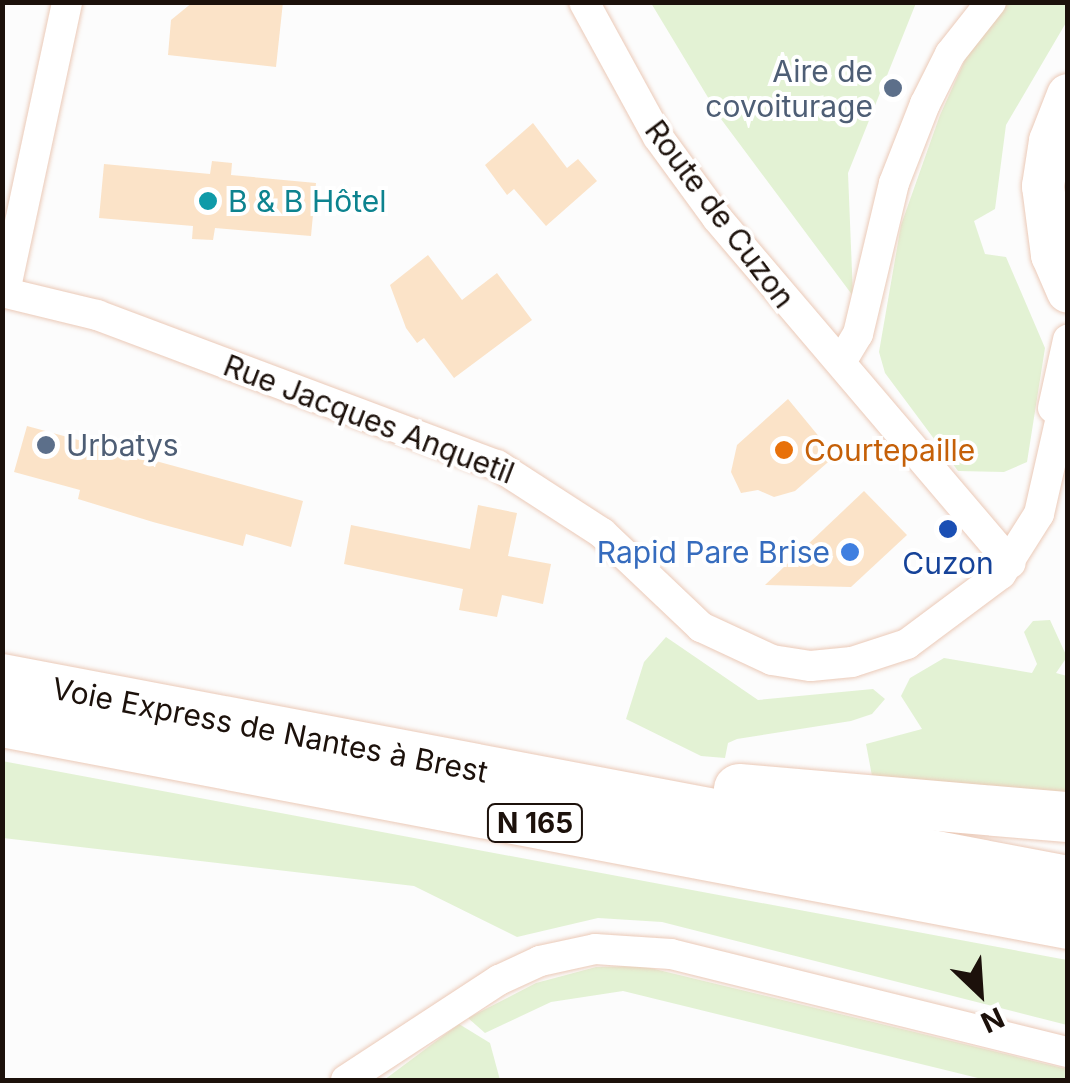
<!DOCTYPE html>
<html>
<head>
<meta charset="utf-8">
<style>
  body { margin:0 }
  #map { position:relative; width:1070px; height:1083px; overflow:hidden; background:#fcfcfc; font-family:Inter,sans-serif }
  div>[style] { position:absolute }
  .green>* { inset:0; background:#e3f2d4 }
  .building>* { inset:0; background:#fbe3c8 }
  .roads { filter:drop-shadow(0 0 2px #ebcab8) drop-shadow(0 0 2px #ebcab8) }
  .minor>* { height:30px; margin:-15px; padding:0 15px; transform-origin:15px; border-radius:15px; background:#fff }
  .secondary>* { height:42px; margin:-21px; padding:0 21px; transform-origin:21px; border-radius:21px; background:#fff }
  .trunk>* { height:50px; margin:-25px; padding:0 25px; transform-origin:25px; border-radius:25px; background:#fff }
  .dots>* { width:28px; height:28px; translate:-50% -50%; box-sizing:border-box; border:5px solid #fff; border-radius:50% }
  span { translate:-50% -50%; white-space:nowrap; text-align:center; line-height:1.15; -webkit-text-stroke:8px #fff; paint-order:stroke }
  .shield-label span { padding:2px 8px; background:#fff; border:2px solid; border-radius:8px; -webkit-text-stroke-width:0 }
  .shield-label { font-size:28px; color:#1c110b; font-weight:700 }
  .service-label { font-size:30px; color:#4e5e75 }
  .right { translate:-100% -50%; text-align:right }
  .left { translate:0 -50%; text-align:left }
  .culture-label { font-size:30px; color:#0d838f }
  .street-label { font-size:30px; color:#1c110b }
  .food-label { font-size:30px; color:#c56008 }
  .shop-label { font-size:30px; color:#366cbe }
  .transit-label { font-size:30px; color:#164399 }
  .frame { position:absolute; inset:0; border:5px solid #1c110b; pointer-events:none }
  .north { position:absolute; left:930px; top:943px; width:100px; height:100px; -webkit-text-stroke:8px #fff; paint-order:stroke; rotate:155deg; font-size:28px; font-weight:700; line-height:40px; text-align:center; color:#1c110b }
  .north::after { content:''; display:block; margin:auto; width:35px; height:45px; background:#1c110b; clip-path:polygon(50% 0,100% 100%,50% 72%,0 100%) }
</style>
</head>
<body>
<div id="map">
  <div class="green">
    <i style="clip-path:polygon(651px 3px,916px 3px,848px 173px,853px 296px,721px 119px)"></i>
    <i style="clip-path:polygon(1005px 3px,1067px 3px,1067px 21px,1006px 125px,995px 209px,974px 221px,985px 254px,1006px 257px,1045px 348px,1027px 462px,1004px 472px,958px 471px,885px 373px,879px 352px,901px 225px,940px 115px,978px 31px)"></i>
    <i style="clip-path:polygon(1050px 620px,1067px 657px,1056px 673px,1067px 676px,1067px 795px,872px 776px,866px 744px,922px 729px,901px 696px,910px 678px,944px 658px,1032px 673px,1037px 664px,1024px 632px,1033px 621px)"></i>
    <i style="clip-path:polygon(666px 637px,758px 700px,873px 689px,885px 699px,872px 714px,851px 721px,737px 739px,728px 743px,725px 758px,701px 756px,626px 719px,644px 662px)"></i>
    <i style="clip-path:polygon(2px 761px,1067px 960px,1067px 1025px,662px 922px,598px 918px,517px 937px,414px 886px,3px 838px)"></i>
    <i style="clip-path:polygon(642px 966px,1067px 1069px,1067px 1080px,986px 1080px,623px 991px,551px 1002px,485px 1033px,468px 1018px,536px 983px,596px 967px)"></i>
    <i style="clip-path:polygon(459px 1024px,490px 1043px,500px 1080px,384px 1080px)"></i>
  </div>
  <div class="building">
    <i style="clip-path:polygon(193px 2px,283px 2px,276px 67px,168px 55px,171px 20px)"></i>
    <i style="clip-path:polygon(533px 123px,567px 168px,578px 159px,597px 181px,546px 226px,514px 189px,507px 195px,485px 165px)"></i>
    <i style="clip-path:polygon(212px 161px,232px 163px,231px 175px,316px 183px,311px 236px,215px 228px,213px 240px,192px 239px,193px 226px,99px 218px,104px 164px,210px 174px)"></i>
    <i style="clip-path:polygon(428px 255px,462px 300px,497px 273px,532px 320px,454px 378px,424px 338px,417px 343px,406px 328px,390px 285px)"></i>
    <i style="clip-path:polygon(788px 399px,835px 456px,795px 491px,774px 497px,758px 490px,741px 493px,731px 472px,737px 445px)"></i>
    <i style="clip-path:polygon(27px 426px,303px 501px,291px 547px,246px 534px,243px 546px,153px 522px,78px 499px,80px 490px,14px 472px)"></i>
    <i style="clip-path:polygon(864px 491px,907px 535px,851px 587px,765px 585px)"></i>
    <i style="clip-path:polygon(478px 505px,517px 513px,508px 556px,551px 564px,543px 604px,502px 595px,497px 617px,459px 610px,463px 589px,344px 564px,351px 525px,470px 549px)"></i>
  </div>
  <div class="roads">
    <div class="minor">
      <i style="left:584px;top:2px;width:154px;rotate:61.3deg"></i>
      <i style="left:658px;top:137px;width:100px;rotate:53.9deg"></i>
      <i style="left:717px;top:218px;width:453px;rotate:49.6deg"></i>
      <i style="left:2px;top:292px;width:98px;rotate:13.6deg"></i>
      <i style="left:97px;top:315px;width:427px;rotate:20.6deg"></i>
      <i style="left:497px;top:465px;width:125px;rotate:32.9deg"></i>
      <i style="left:602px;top:533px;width:137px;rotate:43.5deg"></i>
      <i style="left:701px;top:627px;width:78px;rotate:24.9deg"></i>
      <i style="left:772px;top:660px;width:39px;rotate:9deg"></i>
      <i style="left:811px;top:666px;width:41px;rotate:-5.6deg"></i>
      <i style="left:852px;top:662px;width:58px;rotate:-18.1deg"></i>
      <i style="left:907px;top:644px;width:117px;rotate:-36.7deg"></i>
      <i style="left:1001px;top:574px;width:71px;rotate:-57.7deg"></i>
      <i style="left:1039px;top:514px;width:131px;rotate:-77.2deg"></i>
      <i style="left:5px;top:292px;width:297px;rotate:-77.9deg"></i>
      <i style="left:841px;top:362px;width:33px;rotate:-59deg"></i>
      <i style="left:858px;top:334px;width:155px;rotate:-76.6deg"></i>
      <i style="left:894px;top:183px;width:85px;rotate:-68.6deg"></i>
      <i style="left:925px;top:104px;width:56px;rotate:-63.4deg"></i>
      <i style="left:950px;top:54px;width:66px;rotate:-51.7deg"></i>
      <i style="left:1053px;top:408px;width:70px;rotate:-77.6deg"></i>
      <i style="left:346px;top:1080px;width:183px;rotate:-33.2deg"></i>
      <i style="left:499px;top:980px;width:45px;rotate:-24.9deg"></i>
      <i style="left:540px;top:961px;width:56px;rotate:-12.3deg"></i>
      <i style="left:595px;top:949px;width:76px;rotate:3.8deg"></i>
      <i style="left:671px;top:954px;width:409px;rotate:13.9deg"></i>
    </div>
    <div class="secondary">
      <i style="left:1068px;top:95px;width:49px;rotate:111.4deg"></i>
      <i style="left:1050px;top:141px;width:46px;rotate:98.8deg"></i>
      <i style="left:1043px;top:186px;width:70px;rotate:82.6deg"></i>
      <i style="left:1052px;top:255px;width:40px;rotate:66.6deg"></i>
    </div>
    <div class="trunk">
      <i style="left:2px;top:679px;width:1085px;rotate:10.73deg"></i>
      <i style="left:2px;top:722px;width:1085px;rotate:10.73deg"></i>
      <i style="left:739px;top:789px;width:330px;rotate:4.9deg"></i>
    </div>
  </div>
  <div class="dots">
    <i style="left:893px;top:88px;background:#5c6f8a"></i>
    <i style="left:208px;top:201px;background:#0f9aa8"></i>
    <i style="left:46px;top:445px;background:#5c6f8a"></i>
    <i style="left:784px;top:450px;background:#e8710a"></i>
    <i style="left:948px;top:529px;background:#1a4fb4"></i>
    <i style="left:850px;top:552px;background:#3f7fe0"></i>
  </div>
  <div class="shield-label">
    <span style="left:535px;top:823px">N 165</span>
  </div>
  <div class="service-label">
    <span class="right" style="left:873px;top:88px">Aire de<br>covoiturage</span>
    <span class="left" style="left:66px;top:445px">Urbatys</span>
  </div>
  <div class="culture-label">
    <span class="left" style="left:228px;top:201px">B &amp; B Hôtel</span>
  </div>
  <div class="street-label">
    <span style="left:720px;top:214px;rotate:53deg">Route de Cuzon</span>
    <span style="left:369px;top:419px;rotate:21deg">Rue Jacques Anquetil</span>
    <span style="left:270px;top:730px;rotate:11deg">Voie Express de Nantes à Brest</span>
  </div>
  <div class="food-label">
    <span class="left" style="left:804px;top:450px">Courtepaille</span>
  </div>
  <div class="shop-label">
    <span class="right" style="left:830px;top:552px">Rapid Pare Brise</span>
  </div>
  <div class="transit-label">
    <span style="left:948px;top:563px">Cuzon</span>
  </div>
  <div class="frame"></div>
  <div class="north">N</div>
</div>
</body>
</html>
